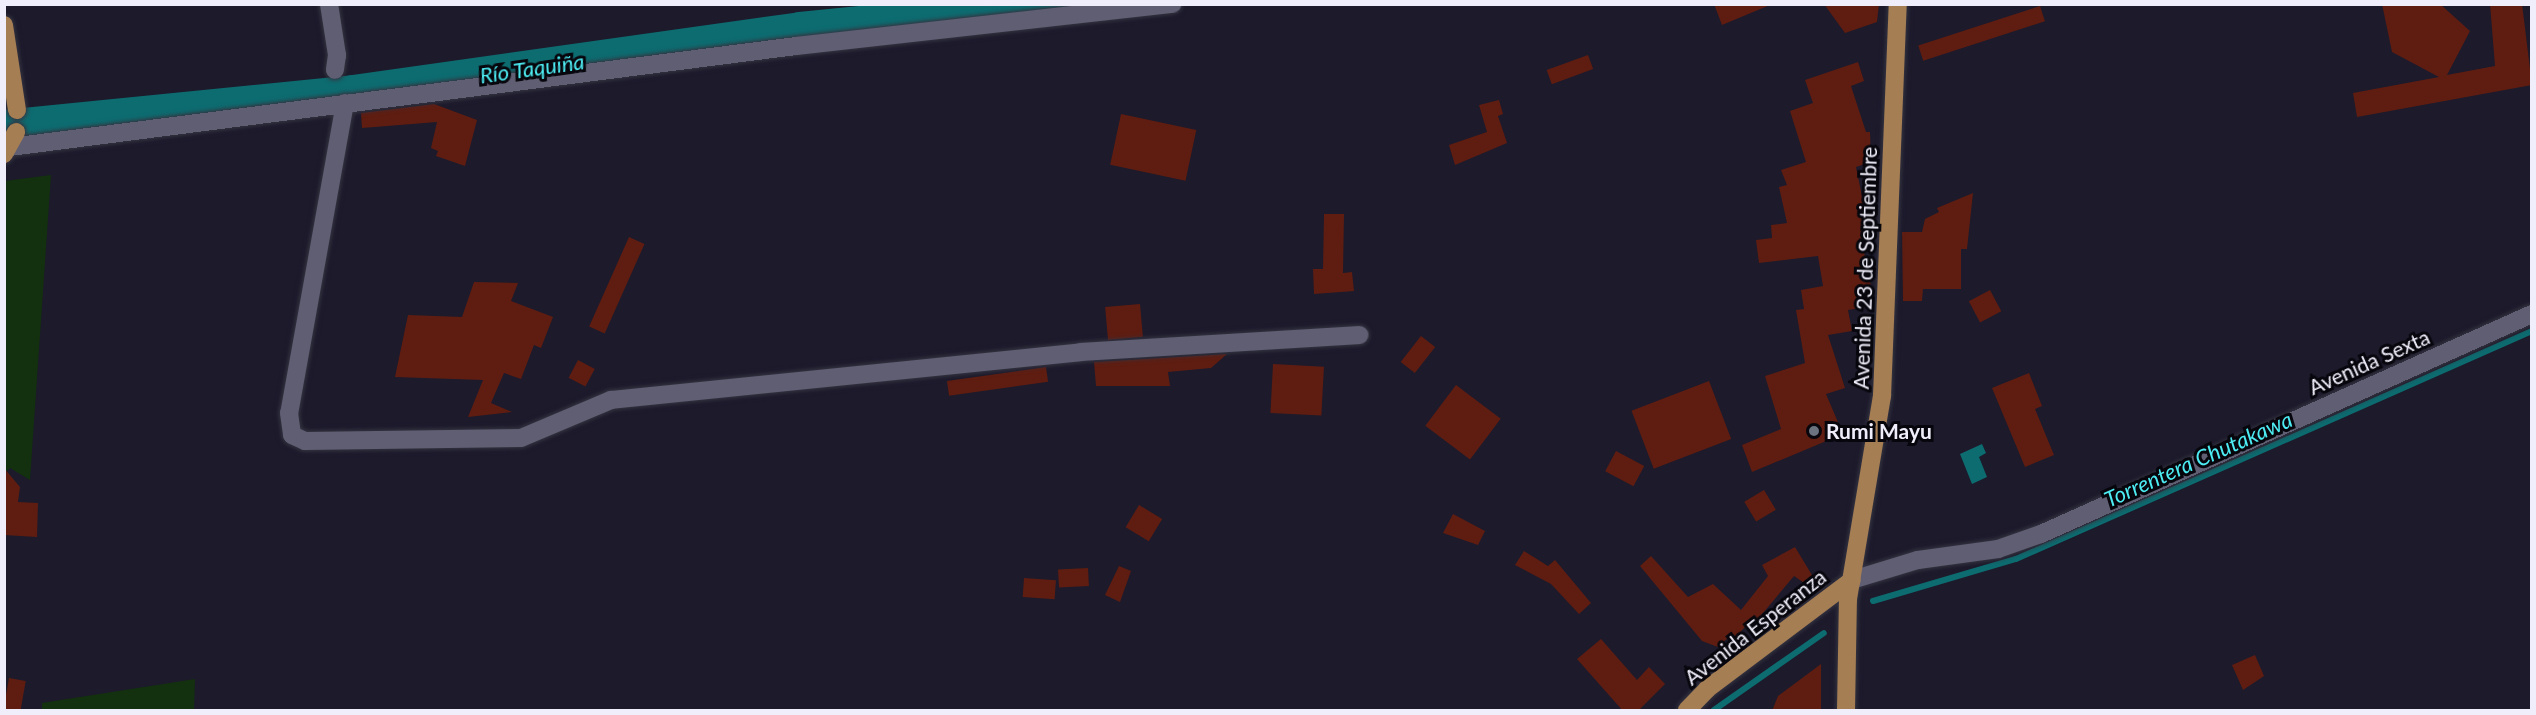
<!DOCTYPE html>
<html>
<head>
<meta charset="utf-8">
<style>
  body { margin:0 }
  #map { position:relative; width:2536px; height:715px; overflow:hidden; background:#1c1a2b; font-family:Lato,sans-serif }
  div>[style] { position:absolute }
  .green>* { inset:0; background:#13310e }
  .water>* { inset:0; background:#0d6c70 }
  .stream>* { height:6px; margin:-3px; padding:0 3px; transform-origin:3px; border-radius:3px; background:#0d6c70 }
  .river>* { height:36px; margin:-18px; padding:0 18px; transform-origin:18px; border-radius:18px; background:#0d6c70 }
  .building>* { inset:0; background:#5f1d11; transform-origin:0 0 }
  .roads { filter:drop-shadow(0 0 2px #353441) drop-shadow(0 0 2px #353441) }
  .minor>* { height:18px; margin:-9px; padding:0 9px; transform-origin:9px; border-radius:9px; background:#605e73 }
  .major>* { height:18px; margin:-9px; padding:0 9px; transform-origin:9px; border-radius:9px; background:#a67e53 }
  .dots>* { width:16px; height:16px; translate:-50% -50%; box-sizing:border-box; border:3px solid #07060d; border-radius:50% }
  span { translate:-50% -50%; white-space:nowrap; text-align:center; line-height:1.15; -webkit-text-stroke:6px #07060d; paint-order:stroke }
  .street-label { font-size:21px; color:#efeefa }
  .poi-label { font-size:21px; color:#efeefa; font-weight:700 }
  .left { translate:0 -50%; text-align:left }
  .water-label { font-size:22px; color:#4decf2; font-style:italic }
  .frame { position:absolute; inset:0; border:6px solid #efeefa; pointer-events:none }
</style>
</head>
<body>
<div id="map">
  <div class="green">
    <i style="clip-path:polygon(51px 175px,30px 480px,10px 468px,5px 473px,5px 181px)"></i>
    <i style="clip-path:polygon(195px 679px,194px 710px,42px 710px,42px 703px)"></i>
  </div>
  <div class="water">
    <i style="clip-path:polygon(1982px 444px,1986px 453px,1979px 457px,1987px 477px,1972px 484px,1960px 454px)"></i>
  </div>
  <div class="stream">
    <i style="left:1873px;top:601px;width:149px;rotate:-16.4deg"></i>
    <i style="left:2016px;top:559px;width:564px;rotate:-23.84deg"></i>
    <i style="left:1714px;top:710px;width:134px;rotate:-35deg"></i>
  </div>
  <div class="river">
    <i style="left:4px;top:128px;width:351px;rotate:-5.7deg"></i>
    <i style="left:353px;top:93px;width:451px;rotate:-8deg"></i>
    <i style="left:800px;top:30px;width:260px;rotate:-5.7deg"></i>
  </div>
  <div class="building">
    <i style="clip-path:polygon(1714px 4px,1770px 4px,1770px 5px,1722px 25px)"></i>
    <i style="clip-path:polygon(1824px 4px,1879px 4px,1877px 22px,1845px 33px)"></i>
    <i style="clip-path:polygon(2382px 4px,2440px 4px,2470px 31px,2447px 75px,2495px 66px,2490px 4px,2522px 4px,2532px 85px,2357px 117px,2353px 93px,2439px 77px,2392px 52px)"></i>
    <i style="left:2040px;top:6px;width:16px;height:128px;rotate:72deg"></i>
    <i style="left:1588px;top:55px;width:15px;height:44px;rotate:70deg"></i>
    <i style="clip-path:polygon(1858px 62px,1864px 81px,1851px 86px,1866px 132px,1870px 132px,1871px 162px,1856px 167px,1873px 250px,1864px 252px,1873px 296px,1864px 297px,1866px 307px,1848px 310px,1852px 331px,1828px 335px,1845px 388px,1826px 394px,1843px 434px,1752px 472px,1742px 445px,1781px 429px,1765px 376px,1805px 363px,1796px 310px,1804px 309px,1801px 290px,1823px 286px,1818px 256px,1759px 263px,1756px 240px,1772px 238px,1771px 225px,1787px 223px,1779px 187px,1787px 185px,1781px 170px,1806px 162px,1790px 111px,1813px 103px,1805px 80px)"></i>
    <i style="clip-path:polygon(1499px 100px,1503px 114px,1498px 116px,1507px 143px,1455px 165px,1449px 145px,1487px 132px,1479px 105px)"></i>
    <i style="clip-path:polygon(434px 104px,477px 120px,465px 166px,436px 156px,438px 151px,431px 148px,437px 122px,362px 128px,361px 113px)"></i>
    <i style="left:1121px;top:114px;width:77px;height:52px;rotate:12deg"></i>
    <i style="clip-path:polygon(1973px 193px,1967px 249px,1961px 249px,1961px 289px,1923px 289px,1922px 301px,1903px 301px,1902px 232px,1922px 232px,1925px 219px,1939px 212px,1937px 208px)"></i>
    <i style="clip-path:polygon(1324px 214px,1344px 214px,1343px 273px,1352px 272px,1354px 291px,1314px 294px,1313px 269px,1323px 269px)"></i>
    <i style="left:629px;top:237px;width:17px;height:98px;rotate:24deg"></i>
    <i style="clip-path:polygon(474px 282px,518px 283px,511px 301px,553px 317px,541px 348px,534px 345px,521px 379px,504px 373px,491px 403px,512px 412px,468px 417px,483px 380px,395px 377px,408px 315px,462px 317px)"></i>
    <i style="left:1990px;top:290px;width:24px;height:24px;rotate:62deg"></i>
    <i style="left:1140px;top:304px;width:33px;height:35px;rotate:85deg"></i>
    <i style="left:1421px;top:336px;width:18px;height:33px;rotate:38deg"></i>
    <i style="clip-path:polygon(1227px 354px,1211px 368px,1168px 372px,1170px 386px,1096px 386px,1094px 362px)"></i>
    <i style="left:578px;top:360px;width:19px;height:20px;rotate:28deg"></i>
    <i style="left:1273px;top:364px;width:51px;height:49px;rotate:3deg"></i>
    <i style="left:1046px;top:367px;width:15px;height:100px;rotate:82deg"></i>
    <i style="clip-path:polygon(2029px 373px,2042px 406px,2035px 409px,2054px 455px,2025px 467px,1992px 388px)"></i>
    <i style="left:1709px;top:381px;width:62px;height:83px;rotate:69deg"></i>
    <i style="left:1456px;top:385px;width:56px;height:51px;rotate:37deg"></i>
    <i style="left:1616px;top:451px;width:32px;height:23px;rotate:28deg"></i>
    <i style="clip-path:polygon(4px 468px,20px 487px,18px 502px,38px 503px,37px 537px,4px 535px)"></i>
    <i style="left:1764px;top:490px;width:23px;height:23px;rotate:59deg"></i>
    <i style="left:1139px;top:505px;width:27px;height:26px;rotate:31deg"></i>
    <i style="clip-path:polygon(1453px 514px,1485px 531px,1478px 545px,1443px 533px)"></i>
    <i style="clip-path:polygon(1795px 547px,1821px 590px,1817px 592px,1794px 576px,1758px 619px,1755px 616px,1734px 639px,1730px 636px,1718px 647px,1702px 641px,1640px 566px,1651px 556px,1688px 597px,1713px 584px,1741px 610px,1768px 576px,1762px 565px)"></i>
    <i style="clip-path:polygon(1524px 551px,1548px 566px,1555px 560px,1591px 603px,1579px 614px,1551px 584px,1515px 565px)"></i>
    <i style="clip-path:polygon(1119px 566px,1131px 571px,1120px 602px,1105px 595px)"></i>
    <i style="left:1088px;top:568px;width:18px;height:30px;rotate:87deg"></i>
    <i style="left:1024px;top:578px;width:32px;height:19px;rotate:4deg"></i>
    <i style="clip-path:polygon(1601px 639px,1637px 680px,1649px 667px,1665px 684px,1638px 711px,1623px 711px,1577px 659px)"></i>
    <i style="clip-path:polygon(2255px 655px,2264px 676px,2243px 690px,2232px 665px)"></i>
    <i style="clip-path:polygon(1821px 664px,1821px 711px,1772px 711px,1778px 696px)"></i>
    <i style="left:9px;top:678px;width:17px;height:33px;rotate:10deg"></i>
  </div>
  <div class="roads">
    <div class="minor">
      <i style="left:329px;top:4px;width:52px;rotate:81.1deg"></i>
      <i style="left:337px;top:55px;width:15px;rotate:98deg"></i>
      <i style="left:345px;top:103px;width:315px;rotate:100.2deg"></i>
      <i style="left:289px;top:413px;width:22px;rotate:82deg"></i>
      <i style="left:292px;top:435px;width:14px;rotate:25deg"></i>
      <i style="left:305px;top:441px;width:216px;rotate:-0.8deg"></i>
      <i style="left:521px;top:438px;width:98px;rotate:-22.9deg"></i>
      <i style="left:611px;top:400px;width:472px;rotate:-5.8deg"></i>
      <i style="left:1081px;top:352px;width:279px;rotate:-3.5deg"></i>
      <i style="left:10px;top:147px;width:792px;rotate:-7.32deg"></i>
      <i style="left:796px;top:46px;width:379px;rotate:-6.4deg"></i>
      <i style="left:1852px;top:580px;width:69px;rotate:-16.9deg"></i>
      <i style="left:1918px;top:560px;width:81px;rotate:-7.8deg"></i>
      <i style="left:1998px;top:549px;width:46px;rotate:-19.2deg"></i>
      <i style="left:2041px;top:534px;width:538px;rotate:-24.14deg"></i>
    </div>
    <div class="major">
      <i style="left:4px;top:25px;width:86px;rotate:81.3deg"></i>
      <i style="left:4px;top:154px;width:25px;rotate:-61deg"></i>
      <i style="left:1687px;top:710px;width:29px;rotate:-46deg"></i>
      <i style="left:1707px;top:689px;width:181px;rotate:-36.9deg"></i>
      <i style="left:1846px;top:710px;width:111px;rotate:-89deg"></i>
      <i style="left:1848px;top:599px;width:206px;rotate:-80.5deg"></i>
      <i style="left:1882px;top:396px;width:392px;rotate:-87.7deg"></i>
    </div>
  </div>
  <div class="dots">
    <i style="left:1814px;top:431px;background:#6b7280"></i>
  </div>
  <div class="street-label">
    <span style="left:1865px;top:268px;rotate:-88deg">Avenida 23 de Septiembre</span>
    <span style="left:2369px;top:362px;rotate:-24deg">Avenida Sexta</span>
    <span style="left:1755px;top:627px;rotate:-38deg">Avenida Esperanza</span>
  </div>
  <div class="poi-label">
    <span class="left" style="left:1826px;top:431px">Rumi Mayu</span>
  </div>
  <div class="water-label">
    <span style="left:532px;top:68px;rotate:-8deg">Río Taquiña</span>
    <span style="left:2198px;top:459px;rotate:-24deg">Torrentera Chutakawa</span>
  </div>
  <div class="frame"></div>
</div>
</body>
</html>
